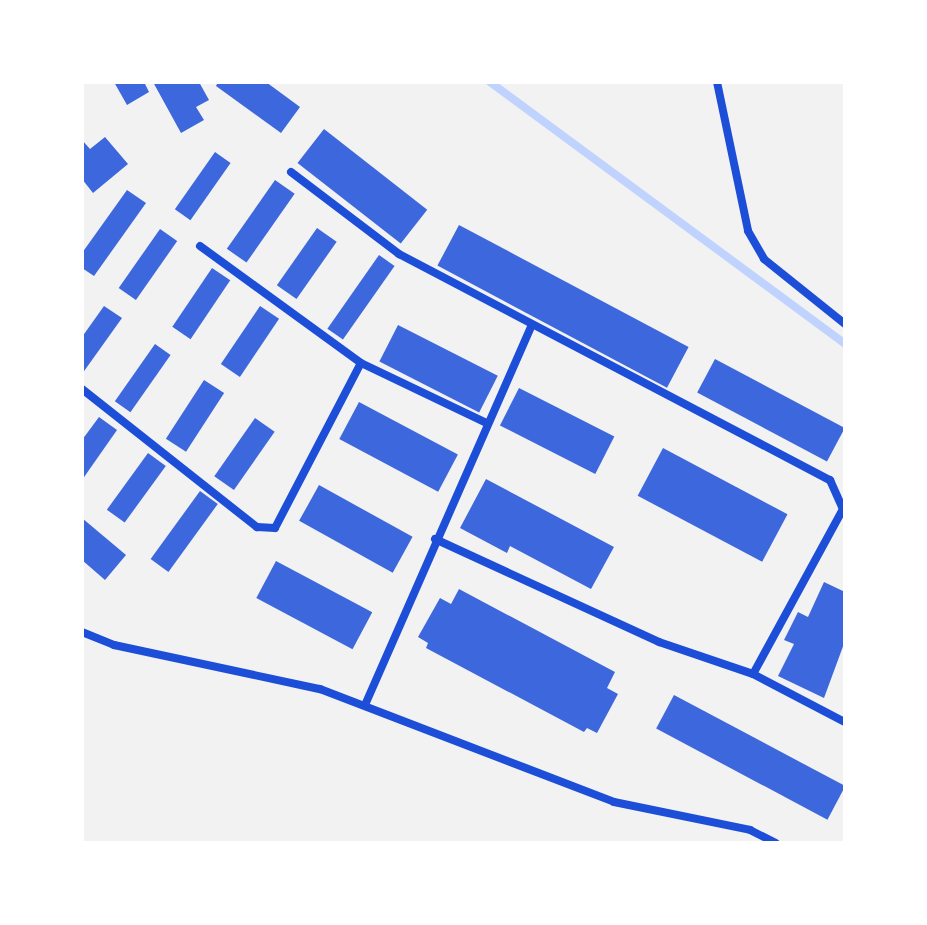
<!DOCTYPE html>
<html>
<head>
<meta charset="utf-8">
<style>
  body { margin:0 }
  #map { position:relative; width:927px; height:925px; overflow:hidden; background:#f2f2f2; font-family:"Varela Round",sans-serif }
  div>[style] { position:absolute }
  .stream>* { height:8px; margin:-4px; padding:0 4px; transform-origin:4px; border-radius:4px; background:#bfd3fe }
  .building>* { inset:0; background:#3d67dc; transform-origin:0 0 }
  .minor>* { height:8px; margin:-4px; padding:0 4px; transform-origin:4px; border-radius:4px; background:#1d4ed8 }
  span { translate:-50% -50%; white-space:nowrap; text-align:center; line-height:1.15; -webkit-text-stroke:7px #fff; paint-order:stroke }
  .frame { position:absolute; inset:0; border:84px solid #fff; pointer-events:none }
</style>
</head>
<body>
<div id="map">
  <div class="stream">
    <i style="left:490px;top:82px;width:441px;rotate:36.4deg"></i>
  </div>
  <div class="building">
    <i style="clip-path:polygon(114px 82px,144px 82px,149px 92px,127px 105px)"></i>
    <i style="clip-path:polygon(153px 82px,199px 82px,209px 100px,196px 107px,204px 120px,181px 133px)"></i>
    <i style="clip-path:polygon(218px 82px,266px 82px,300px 107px,281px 133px,216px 86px)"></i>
    <i style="left:324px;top:129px;width:131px;height:43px;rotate:38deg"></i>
    <i style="clip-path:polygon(105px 137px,128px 164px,93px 193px,82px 179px,82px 140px,90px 149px)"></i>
    <i style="left:215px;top:152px;width:19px;height:70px;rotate:35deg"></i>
    <i style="left:275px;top:180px;width:24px;height:84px;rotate:35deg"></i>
    <i style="clip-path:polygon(127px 190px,146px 203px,94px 276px,82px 268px,82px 253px)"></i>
    <i style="left:459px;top:225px;width:260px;height:46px;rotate:28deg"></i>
    <i style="left:317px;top:228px;width:24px;height:70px;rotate:35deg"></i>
    <i style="left:160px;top:229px;width:21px;height:72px;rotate:35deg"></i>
    <i style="left:379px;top:255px;width:19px;height:90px;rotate:35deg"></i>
    <i style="left:212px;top:268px;width:22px;height:71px;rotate:34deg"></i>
    <i style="clip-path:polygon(104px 306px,122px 318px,82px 374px,82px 337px)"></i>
    <i style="left:260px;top:306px;width:23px;height:70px;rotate:34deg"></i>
    <i style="left:398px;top:325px;width:112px;height:41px;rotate:27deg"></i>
    <i style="left:155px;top:344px;width:19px;height:70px;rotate:35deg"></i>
    <i style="left:715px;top:359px;width:147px;height:38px;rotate:28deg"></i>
    <i style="left:204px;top:380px;width:24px;height:70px;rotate:33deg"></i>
    <i style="left:519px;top:388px;width:107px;height:42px;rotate:27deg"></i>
    <i style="left:359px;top:402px;width:112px;height:42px;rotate:28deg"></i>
    <i style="clip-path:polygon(99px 417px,117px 430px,82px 480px,82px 440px)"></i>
    <i style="left:255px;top:418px;width:24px;height:71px;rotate:35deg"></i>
    <i style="left:663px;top:448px;width:141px;height:54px;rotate:28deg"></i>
    <i style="left:148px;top:453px;width:22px;height:70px;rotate:36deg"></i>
    <i style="clip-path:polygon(486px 479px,614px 547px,591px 589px,510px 546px,507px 553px,460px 528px)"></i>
    <i style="left:319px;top:485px;width:107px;height:41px;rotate:29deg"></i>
    <i style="left:200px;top:491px;width:22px;height:84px;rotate:36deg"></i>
    <i style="clip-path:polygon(82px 518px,126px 555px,105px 580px,82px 560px)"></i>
    <i style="left:276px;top:561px;width:109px;height:42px;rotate:28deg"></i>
    <i style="clip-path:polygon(824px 582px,845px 592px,845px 641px,824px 698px,778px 676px,794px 644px,784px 640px,798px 612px,808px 617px)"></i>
    <i style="clip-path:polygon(459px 589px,615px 672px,607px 688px,618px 694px,597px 733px,587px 728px,584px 732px,426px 648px,428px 643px,418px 637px,440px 598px,451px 604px)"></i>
    <i style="left:674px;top:695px;width:194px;height:38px;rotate:28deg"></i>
  </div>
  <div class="minor">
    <i style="left:717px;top:82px;width:152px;rotate:78.2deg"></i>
    <i style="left:748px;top:231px;width:32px;rotate:60deg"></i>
    <i style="left:764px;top:259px;width:104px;rotate:38.7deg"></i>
    <i style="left:291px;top:172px;width:136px;rotate:37.2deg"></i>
    <i style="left:399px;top:254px;width:487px;rotate:27.7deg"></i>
    <i style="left:830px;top:480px;width:32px;rotate:66deg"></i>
    <i style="left:843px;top:509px;width:188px;rotate:118.6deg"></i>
    <i style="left:200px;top:246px;width:199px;rotate:36deg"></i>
    <i style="left:361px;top:363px;width:140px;rotate:25.5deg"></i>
    <i style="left:82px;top:389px;width:223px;rotate:38.3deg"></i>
    <i style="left:257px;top:527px;width:18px;rotate:3deg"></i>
    <i style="left:275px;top:528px;width:186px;rotate:-62.5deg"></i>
    <i style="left:435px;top:539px;width:247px;rotate:24.7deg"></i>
    <i style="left:659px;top:642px;width:99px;rotate:18.8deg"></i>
    <i style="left:753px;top:674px;width:104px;rotate:27.6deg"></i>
    <i style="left:82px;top:632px;width:35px;rotate:22deg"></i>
    <i style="left:114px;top:645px;width:211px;rotate:12.1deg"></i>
    <i style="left:320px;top:689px;width:315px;rotate:21deg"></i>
    <i style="left:614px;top:802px;width:139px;rotate:11.6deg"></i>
    <i style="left:750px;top:830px;width:29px;rotate:27deg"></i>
    <i style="left:365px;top:705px;width:413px;rotate:-66.3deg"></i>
  </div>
  <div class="frame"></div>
</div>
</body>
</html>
